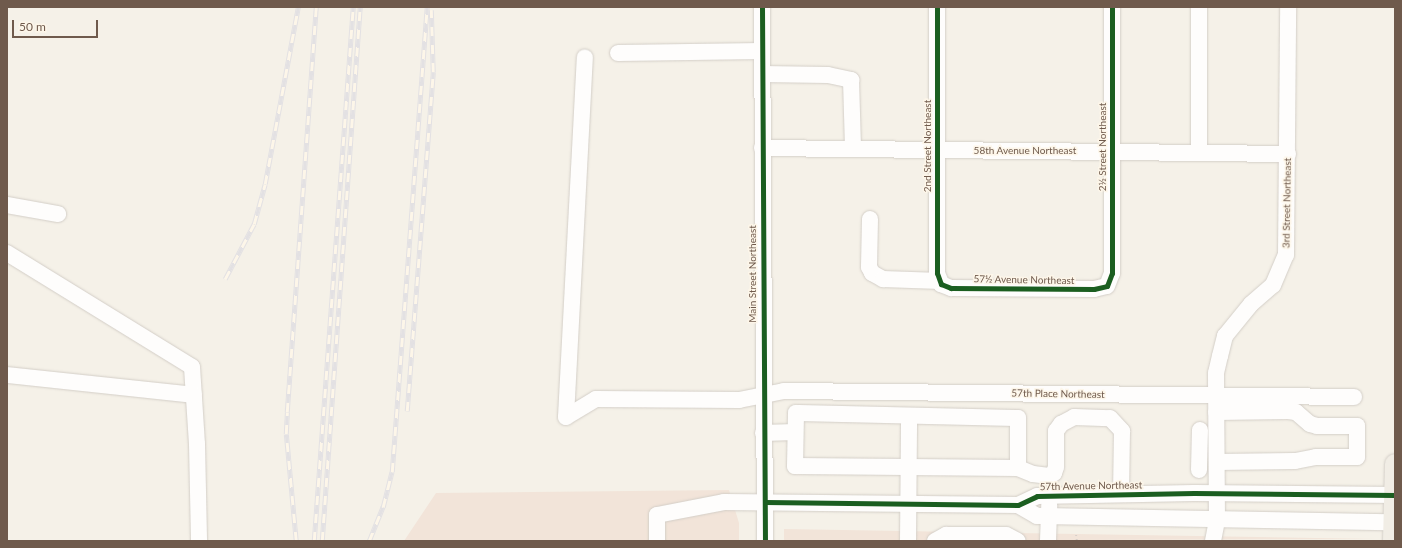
<!DOCTYPE html>
<html>
<head>
<meta charset="utf-8">
<style>
  body { margin:0 }
  #map { position:relative; width:1402px; height:548px; overflow:hidden; background:#f5f1e8; font-family:Lato,sans-serif }
  div>[style] { position:absolute }
  .commercial>* { inset:0; background:#f2e4d9 }
  .path>* { height:2px; margin-top:-1px; transform-origin:0; background:repeating-linear-gradient(90deg,#d6cfc9 0 1px,transparent 0 4px) }
  .roads { filter:drop-shadow(0 0 1px #d3cec7) drop-shadow(0 0 1px #d3cec7) }
  .minor>* { height:16px; margin:-8px; padding:0 8px; transform-origin:8px; border-radius:8px; background:#fefdfc }
  .major>* { height:20px; margin:-10px; padding:0 10px; transform-origin:10px; border-radius:10px; background:#f1ede5 }
  .rail>* { height:4.5px; margin-top:-2.25px; transform-origin:0; background:repeating-linear-gradient(90deg,#fdf6e9 0 9px,#e3e1e3 0 18px); box-sizing:border-box; border-block:1px solid #e3e1e3 }
  .cycleway>* { height:5px; margin:-2.5px; padding:0 2.5px; transform-origin:2.5px; border-radius:2.5px; background:#1b5e20 }
  span { translate:-50% -50%; white-space:nowrap; text-align:center; line-height:1.15; -webkit-text-stroke:3px #fdf6e9; paint-order:stroke }
  .street-label { font-size:10px; color:#6f5a4c }
  .frame { position:absolute; inset:0; border:8px solid #6f5a4c; pointer-events:none }
  .scale { position:absolute; left:12px; top:20px; width:86px; height:18px; box-sizing:border-box; border:2px solid #6f5a4c; border-top:0; padding-left:5px; font-size:12px; line-height:14px; white-space:nowrap; color:#6f5a4c; -webkit-text-stroke:3px #fdf6e9; paint-order:stroke }
</style>
</head>
<body>
<div id="map">
  <div class="commercial">
    <i style="clip-path:polygon(729px 490px,739px 523px,739px 541px,404px 541px,436px 493px)"></i>
    <i style="clip-path:polygon(784px 529px,1376px 539px,784px 541px)"></i>
  </div>
  <div class="path">
    <i style="left:1076px;top:535px;width:6px;rotate:81deg"></i>
  </div>
  <div class="roads">
    <div class="minor">
      <i style="left:762px;top:7px;width:534px;rotate:89.68deg"></i>
      <i style="left:937px;top:7px;width:266px;rotate:90deg"></i>
      <i style="left:937px;top:273px;width:12px;rotate:70deg"></i>
      <i style="left:941px;top:284px;width:11px;rotate:22deg"></i>
      <i style="left:951px;top:288px;width:143px;rotate:0.4deg"></i>
      <i style="left:1094px;top:289px;width:13px;rotate:-13deg"></i>
      <i style="left:1107px;top:286px;width:14px;rotate:-69deg"></i>
      <i style="left:1112px;top:273px;width:266px;rotate:-90deg"></i>
      <i style="left:1199px;top:7px;width:146px;rotate:90deg"></i>
      <i style="left:618px;top:53px;width:144px;rotate:-0.8deg"></i>
      <i style="left:762px;top:74px;width:66px;rotate:0.9deg"></i>
      <i style="left:828px;top:75px;width:24px;rotate:12deg"></i>
      <i style="left:851px;top:80px;width:69px;rotate:88.3deg"></i>
      <i style="left:762px;top:148px;width:526px;rotate:0.65deg"></i>
      <i style="left:7px;top:205px;width:52px;rotate:10deg"></i>
      <i style="left:870px;top:219px;width:48px;rotate:91.2deg"></i>
      <i style="left:869px;top:267px;width:7px;rotate:63deg"></i>
      <i style="left:872px;top:273px;width:13px;rotate:29deg"></i>
      <i style="left:883px;top:279px;width:57px;rotate:2deg"></i>
      <i style="left:7px;top:253px;width:217px;rotate:31.6deg"></i>
      <i style="left:192px;top:367px;width:77px;rotate:86.3deg"></i>
      <i style="left:197px;top:444px;width:97px;rotate:88.8deg"></i>
      <i style="left:7px;top:375px;width:188px;rotate:6.1deg"></i>
      <i style="left:1216px;top:412px;width:72px;rotate:-0.8deg"></i>
      <i style="left:1288px;top:411px;width:8px;rotate:7deg"></i>
      <i style="left:1296px;top:412px;width:18px;rotate:41deg"></i>
      <i style="left:1310px;top:424px;width:7px;rotate:16deg"></i>
      <i style="left:1317px;top:426px;width:40px"></i>
      <i style="left:1357px;top:426px;width:31px;rotate:90deg"></i>
      <i style="left:1357px;top:457px;width:41px;rotate:180deg"></i>
      <i style="left:1316px;top:457px;width:21px;rotate:169deg"></i>
      <i style="left:1295px;top:461px;width:78px;rotate:179.3deg"></i>
      <i style="left:796px;top:413px;width:222px;rotate:1.3deg"></i>
      <i style="left:1018px;top:418px;width:50px;rotate:90deg"></i>
      <i style="left:1018px;top:468px;width:223px;rotate:-179.5deg"></i>
      <i style="left:795px;top:466px;width:53px;rotate:-88.9deg"></i>
      <i style="left:566px;top:417px;width:35px;rotate:-31deg"></i>
      <i style="left:596px;top:399px;width:143px;rotate:0.4deg"></i>
      <i style="left:739px;top:400px;width:46px;rotate:-11.3deg"></i>
      <i style="left:784px;top:391px;width:570px;rotate:0.6deg"></i>
      <i style="left:566px;top:417px;width:360px;rotate:-87deg"></i>
      <i style="left:763px;top:433px;width:32px;rotate:-2deg"></i>
      <i style="left:1018px;top:468px;width:16px;rotate:22deg"></i>
      <i style="left:1033px;top:474px;width:16px;rotate:7deg"></i>
      <i style="left:1049px;top:476px;width:6px;rotate:-31deg"></i>
      <i style="left:1054px;top:473px;width:6px;rotate:-72deg"></i>
      <i style="left:1056px;top:467px;width:36px;rotate:-90deg"></i>
      <i style="left:1056px;top:431px;width:9px;rotate:-54deg"></i>
      <i style="left:1061px;top:424px;width:15px;rotate:-28deg"></i>
      <i style="left:1074px;top:417px;width:36px;rotate:2deg"></i>
      <i style="left:1110px;top:418px;width:18px;rotate:47deg"></i>
      <i style="left:1122px;top:431px;width:63px;rotate:90.9deg"></i>
      <i style="left:1199px;top:470px;width:40px;rotate:-88.6deg"></i>
      <i style="left:1018px;top:505px;width:22px;rotate:30deg"></i>
      <i style="left:1037px;top:516px;width:358px;rotate:1deg"></i>
      <i style="left:657px;top:541px;width:26px;rotate:-90deg"></i>
      <i style="left:657px;top:515px;width:68px;rotate:-11deg"></i>
      <i style="left:724px;top:502px;width:294px;rotate:0.6deg"></i>
      <i style="left:1018px;top:505px;width:21px;rotate:-25deg"></i>
      <i style="left:1037px;top:496px;width:157px;rotate:-1.1deg"></i>
      <i style="left:1194px;top:493px;width:201px;rotate:0.6deg"></i>
      <i style="left:908px;top:541px;width:125px;rotate:-89.5deg"></i>
      <i style="left:935px;top:541px;width:13px;rotate:-29deg"></i>
      <i style="left:946px;top:535px;width:60px"></i>
      <i style="left:1006px;top:535px;width:13px;rotate:27deg"></i>
      <i style="left:1048px;top:541px;width:36px;rotate:-88deg"></i>
      <i style="left:1213px;top:541px;width:21px;rotate:-79deg"></i>
      <i style="left:1217px;top:520px;width:147px;rotate:-90.4deg"></i>
      <i style="left:1216px;top:373px;width:17px;rotate:-77deg"></i>
      <i style="left:1220px;top:356px;width:21px;rotate:-76deg"></i>
      <i style="left:1225px;top:336px;width:41px;rotate:-50.9deg"></i>
      <i style="left:1251px;top:304px;width:29px;rotate:-41deg"></i>
      <i style="left:1273px;top:285px;width:33px;rotate:-67deg"></i>
      <i style="left:1286px;top:255px;width:248px;rotate:-89.5deg"></i>
    </div>
    <div class="major">
      <i style="left:1393px;top:541px;width:77px;rotate:-88.5deg"></i>
    </div>
  </div>
  <div class="rail">
    <i style="left:225px;top:279px;width:62px;rotate:-62.2deg"></i>
    <i style="left:254px;top:224px;width:41px;rotate:-74.6deg"></i>
    <i style="left:265px;top:184px;width:180px;rotate:-79.4deg"></i>
    <i style="left:407px;top:411px;width:340px;rotate:-85.6deg"></i>
    <i style="left:433px;top:72px;width:62px;rotate:-91.8deg"></i>
    <i style="left:296px;top:541px;width:107px;rotate:-95.3deg"></i>
    <i style="left:286px;top:434px;width:22px;rotate:-87deg"></i>
    <i style="left:287px;top:412px;width:406px;rotate:-85.9deg"></i>
    <i style="left:314px;top:541px;width:535px;rotate:-85.82deg"></i>
    <i style="left:322px;top:541px;width:535px;rotate:-85.93deg"></i>
    <i style="left:369px;top:541px;width:37px;rotate:-68deg"></i>
    <i style="left:383px;top:507px;width:36px;rotate:-76deg"></i>
    <i style="left:392px;top:472px;width:466px;rotate:-85.7deg"></i>
  </div>
  <div class="cycleway">
    <i style="left:762px;top:7px;width:534px;rotate:89.68deg"></i>
    <i style="left:937px;top:7px;width:266px;rotate:90deg"></i>
    <i style="left:937px;top:273px;width:12px;rotate:70deg"></i>
    <i style="left:941px;top:284px;width:11px;rotate:22deg"></i>
    <i style="left:951px;top:288px;width:143px;rotate:0.4deg"></i>
    <i style="left:1094px;top:289px;width:13px;rotate:-13deg"></i>
    <i style="left:1107px;top:286px;width:14px;rotate:-69deg"></i>
    <i style="left:1112px;top:273px;width:266px;rotate:-90deg"></i>
    <i style="left:765px;top:502px;width:253px;rotate:0.7deg"></i>
    <i style="left:1018px;top:505px;width:21px;rotate:-25deg"></i>
    <i style="left:1037px;top:496px;width:157px;rotate:-1.1deg"></i>
    <i style="left:1194px;top:493px;width:201px;rotate:0.6deg"></i>
  </div>
  <div class="street-label">
    <span style="left:928px;top:146px;rotate:-90deg">2nd Street Northeast</span>
    <span style="left:1103px;top:147px;rotate:-90deg">2½ Street Northeast</span>
    <span style="left:1025px;top:151px">58th Avenue Northeast</span>
    <span style="left:1287px;top:203px;rotate:-89deg">3rd Street Northeast</span>
    <span style="left:753px;top:274px;rotate:-90deg">Main Street Northeast</span>
    <span style="left:1024px;top:280px;rotate:1deg">57½ Avenue Northeast</span>
    <span style="left:1058px;top:394px;rotate:1deg">57th Place Northeast</span>
    <span style="left:1091px;top:486px;rotate:-1deg">57th Avenue Northeast</span>
  </div>
  <div class="frame"></div>
  <div class="scale">50 m</div>
</div>
</body>
</html>
